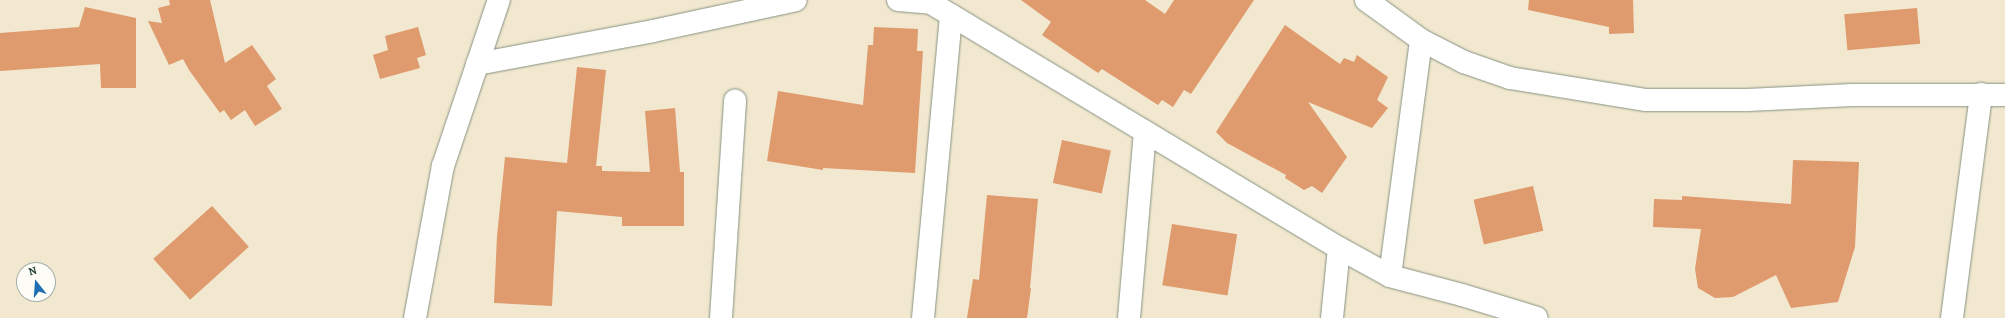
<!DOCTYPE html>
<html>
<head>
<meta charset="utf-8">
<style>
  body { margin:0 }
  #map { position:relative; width:2005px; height:318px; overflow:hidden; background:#f1e8cf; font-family:Alegreya,serif }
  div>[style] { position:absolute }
  .building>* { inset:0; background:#df9a6e; transform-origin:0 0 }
  .roads { filter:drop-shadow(0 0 1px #889282) drop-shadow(0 0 1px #889282) }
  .minor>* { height:22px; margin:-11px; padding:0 11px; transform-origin:11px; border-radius:11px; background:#fff }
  span { translate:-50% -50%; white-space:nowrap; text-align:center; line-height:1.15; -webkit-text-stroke:4px #fdfcf7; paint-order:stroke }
  .north { position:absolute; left:16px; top:262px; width:40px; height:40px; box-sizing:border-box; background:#fdfcf7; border:1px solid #a4b0a9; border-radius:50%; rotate:343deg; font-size:11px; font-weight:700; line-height:16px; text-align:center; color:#1f3d34 }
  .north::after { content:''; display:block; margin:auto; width:14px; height:18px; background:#1f6fb2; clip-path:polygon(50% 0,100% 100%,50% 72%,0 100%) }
</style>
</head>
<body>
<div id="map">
  <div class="building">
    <i style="clip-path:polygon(169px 0,210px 0,225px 63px,252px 45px,276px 79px,267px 86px,282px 109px,255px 126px,245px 110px,231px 120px,224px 110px,220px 113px,189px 70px,183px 59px,169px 65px,148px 21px,162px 23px,158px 8px,170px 5px)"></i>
    <i style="clip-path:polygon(1021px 0,1145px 0,1165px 14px,1174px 0,1254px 0,1191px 94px,1184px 90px,1173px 107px,1162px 100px,1158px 105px,1102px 69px,1098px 73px,1042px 35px,1051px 22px)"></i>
    <i style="clip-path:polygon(1529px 0,1633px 0,1634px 33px,1609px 34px,1609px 27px,1528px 10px)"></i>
    <i style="clip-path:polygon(85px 7px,136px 18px,136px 88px,101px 88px,100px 64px,0 71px,0 33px,79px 27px)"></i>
    <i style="left:1917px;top:8px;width:36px;height:73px;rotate:85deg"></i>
    <i style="clip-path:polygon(1285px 25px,1340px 64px,1344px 58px,1354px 62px,1357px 55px,1388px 77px,1377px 100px,1388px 108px,1372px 128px,1308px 102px,1347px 157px,1322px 193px,1312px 186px,1304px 190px,1285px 178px,1286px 175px,1227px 143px,1216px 132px)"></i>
    <i style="clip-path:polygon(418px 27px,426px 55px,417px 58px,420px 68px,380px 79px,373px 55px,388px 50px,385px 36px)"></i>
    <i style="clip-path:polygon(874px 27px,918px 29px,917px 51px,923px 51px,915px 173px,823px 168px,823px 170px,767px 161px,778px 91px,863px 105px,868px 45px,873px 45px)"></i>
    <i style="clip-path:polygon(577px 67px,606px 70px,596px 166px,602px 166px,602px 171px,650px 172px,645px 111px,675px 108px,680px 172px,684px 172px,684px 226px,622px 226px,622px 217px,557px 211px,552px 306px,494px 303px,497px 236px,505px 157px,567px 163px)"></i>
    <i style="left:1062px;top:140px;width:50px;height:44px;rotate:12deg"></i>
    <i style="clip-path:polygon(1793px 160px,1859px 162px,1855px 247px,1838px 302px,1791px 308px,1776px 275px,1733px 297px,1715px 298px,1698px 288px,1695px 269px,1701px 229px,1653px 227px,1654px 199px,1682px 200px,1682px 196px,1791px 204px)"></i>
    <i style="left:1533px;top:186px;width:46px;height:61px;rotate:77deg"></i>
    <i style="clip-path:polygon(987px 195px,1038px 199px,1030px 288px,1031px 288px,1027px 318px,967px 318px,973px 279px,979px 280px)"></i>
    <i style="left:212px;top:206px;width:55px;height:79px;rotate:48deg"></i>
    <i style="left:1172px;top:224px;width:66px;height:62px;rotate:9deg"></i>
  </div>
  <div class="roads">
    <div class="minor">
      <i style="left:898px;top:0;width:33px;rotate:5deg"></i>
      <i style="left:931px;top:3px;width:23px;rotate:31deg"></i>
      <i style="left:1366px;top:0;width:68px;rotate:36deg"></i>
      <i style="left:1421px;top:40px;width:48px;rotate:27.1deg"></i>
      <i style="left:1464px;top:62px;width:49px;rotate:19.2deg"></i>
      <i style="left:1510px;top:78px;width:138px;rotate:9.2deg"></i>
      <i style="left:1646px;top:100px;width:101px"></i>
      <i style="left:1747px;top:100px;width:105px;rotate:-2.7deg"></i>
      <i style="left:1852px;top:95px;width:153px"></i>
      <i style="left:477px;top:64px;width:179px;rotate:-10.6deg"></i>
      <i style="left:653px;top:31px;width:146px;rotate:-12.2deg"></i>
      <i style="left:1390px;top:276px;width:238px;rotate:-82.5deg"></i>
      <i style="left:415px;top:318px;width:155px;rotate:-79.6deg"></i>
      <i style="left:443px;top:166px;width:175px;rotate:-71.4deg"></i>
      <i style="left:721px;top:318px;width:218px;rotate:-86.3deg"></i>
      <i style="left:923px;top:318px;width:304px;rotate:-84.7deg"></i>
      <i style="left:951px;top:15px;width:453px;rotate:31deg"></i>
      <i style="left:1339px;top:248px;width:58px;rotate:28.8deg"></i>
      <i style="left:1390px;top:276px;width:74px;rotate:14.8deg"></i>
      <i style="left:1462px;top:295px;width:78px;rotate:17deg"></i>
      <i style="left:1129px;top:318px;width:187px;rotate:-85.1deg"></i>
      <i style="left:1332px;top:318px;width:70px;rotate:-84.3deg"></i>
      <i style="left:1952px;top:318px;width:226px;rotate:-82.6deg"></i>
    </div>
  </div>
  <div class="north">N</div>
</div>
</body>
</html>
